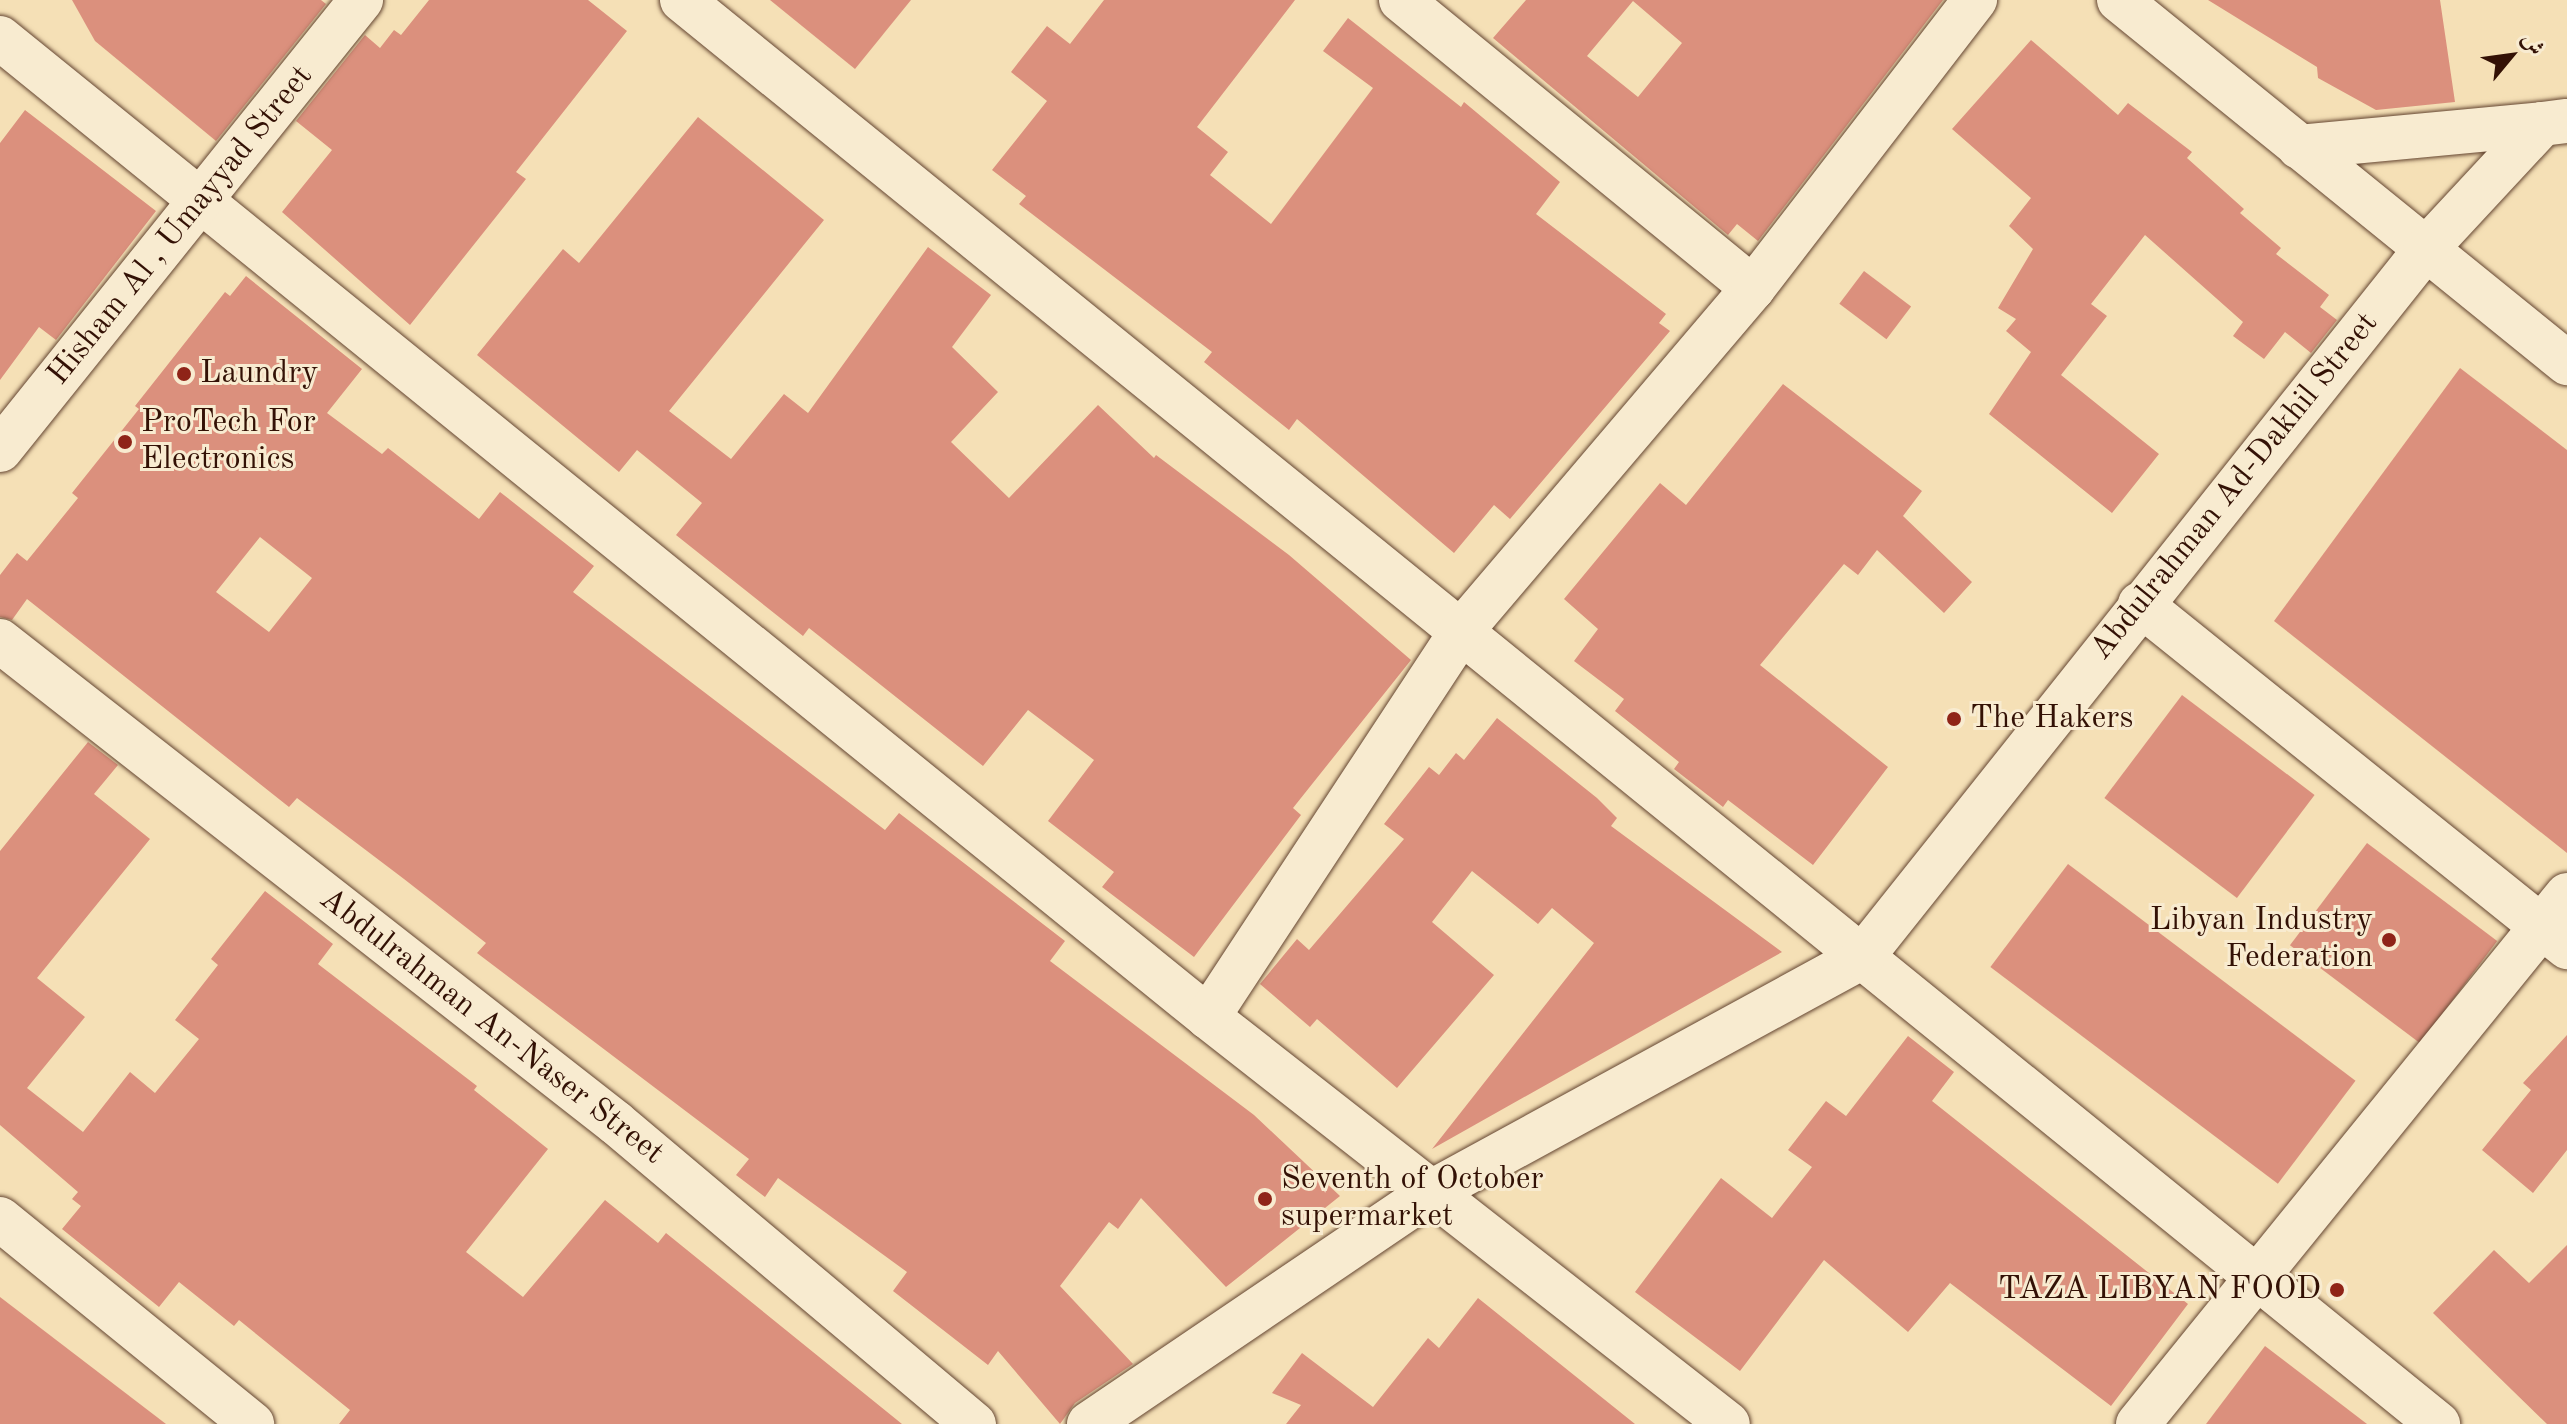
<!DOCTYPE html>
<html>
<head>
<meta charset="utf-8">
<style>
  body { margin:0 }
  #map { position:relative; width:2567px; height:1424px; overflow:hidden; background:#f5e0b6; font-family:"Old Standard TT",Amiri,serif }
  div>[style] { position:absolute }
  .building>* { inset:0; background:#db907d; transform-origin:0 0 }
  .roads { filter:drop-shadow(0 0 2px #644531) drop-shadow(0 0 2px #644531) }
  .minor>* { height:44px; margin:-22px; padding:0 22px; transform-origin:22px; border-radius:22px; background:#f8ebd0 }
  .dots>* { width:22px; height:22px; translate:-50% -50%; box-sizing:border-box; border:4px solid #f8ebd0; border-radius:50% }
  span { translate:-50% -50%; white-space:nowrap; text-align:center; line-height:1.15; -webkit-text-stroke:6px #f8ebd0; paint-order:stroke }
  .street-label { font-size:32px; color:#331105 }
  .poi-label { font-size:32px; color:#331105 }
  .left { translate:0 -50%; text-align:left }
  .right { translate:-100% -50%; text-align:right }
  .north { position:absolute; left:2471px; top:16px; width:80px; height:80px; -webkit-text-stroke:6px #f8ebd0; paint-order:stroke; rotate:61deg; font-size:22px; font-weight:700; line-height:32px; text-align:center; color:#331105 }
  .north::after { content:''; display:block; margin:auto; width:28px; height:36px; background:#331105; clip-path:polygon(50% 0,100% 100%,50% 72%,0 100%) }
</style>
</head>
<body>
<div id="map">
  <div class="building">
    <i style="clip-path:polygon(72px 0,321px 0,326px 4px,216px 141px,95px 41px)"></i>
    <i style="clip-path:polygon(429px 0,588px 0,627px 31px,516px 172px,526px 179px,410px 325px,282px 212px,332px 150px,296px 121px,365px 35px,380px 48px,394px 30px,401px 35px)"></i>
    <i style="clip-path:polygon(770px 0,911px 0,855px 69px)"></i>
    <i style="clip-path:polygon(1104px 0,1295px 0,1197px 127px,1228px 152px,1210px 175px,1271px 224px,1373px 88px,1323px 51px,1348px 18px,1461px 107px,1464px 102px,1560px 182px,1536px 214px,1666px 314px,1659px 323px,1670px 331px,1510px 519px,1494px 505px,1454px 553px,1297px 419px,1289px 430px,1204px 362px,1212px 352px,1019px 204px,1026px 196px,992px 170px,1047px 101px,1011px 72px,1047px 26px,1070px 44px)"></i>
    <i style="clip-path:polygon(evenodd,1526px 0,1943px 0,1758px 241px,1737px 224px,1728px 235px,1493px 38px,1526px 0,1633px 1px,1682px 43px,1638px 97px,1587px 56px,1633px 1px)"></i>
    <i style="clip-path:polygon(2208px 0,2440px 0,2455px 102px,2376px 110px,2318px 78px,2317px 67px)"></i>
    <i style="clip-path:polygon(2031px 40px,2118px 115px,2128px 103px,2192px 152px,2187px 158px,2244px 209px,2240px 213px,2281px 248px,2276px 254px,2329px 295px,2320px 307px,2337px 320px,2311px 353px,2285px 332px,2264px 359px,2233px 336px,2243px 322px,2145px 235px,2091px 304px,2107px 316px,2061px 375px,2159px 454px,2112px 513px,1989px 414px,2031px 352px,2006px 331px,2016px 319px,1998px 308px,2033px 249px,2009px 226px,2031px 198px,1952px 129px)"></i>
    <i style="clip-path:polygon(25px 110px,156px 211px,56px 340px,39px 327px,0 380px,0 143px)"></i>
    <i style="clip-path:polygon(698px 117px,824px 220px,669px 411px,731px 459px,784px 394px,808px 413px,928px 247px,991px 295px,952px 347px,998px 392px,951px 442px,1009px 498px,1098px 405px,1154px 458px,1156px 455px,1289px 555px,1411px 660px,1293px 808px,1301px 815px,1194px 957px,1102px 887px,1114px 872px,1048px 821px,1094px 760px,1028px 710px,983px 766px,809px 628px,803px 636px,676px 535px,702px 503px,637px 450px,619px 472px,477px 355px,563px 249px,579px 263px)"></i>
    <i style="left:1864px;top:271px;width:59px;height:41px;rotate:37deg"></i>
    <i style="clip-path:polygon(evenodd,246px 276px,362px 369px,327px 413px,382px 454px,388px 448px,479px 519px,500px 492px,594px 566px,573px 592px,885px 830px,899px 813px,1065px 941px,1050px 961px,1254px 1115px,1340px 1196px,1226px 1287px,1141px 1198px,1118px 1229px,1109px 1222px,1060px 1286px,1133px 1364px,1075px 1403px,1060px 1424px,998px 1351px,988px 1365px,893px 1291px,907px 1272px,778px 1178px,765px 1197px,736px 1175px,749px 1159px,477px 953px,486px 943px,404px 879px,297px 798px,289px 807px,27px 599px,12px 620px,0 617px,0 575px,17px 553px,27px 561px,78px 498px,72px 493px,139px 409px,135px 406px,225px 292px,230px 296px,246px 276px,260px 537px,312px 578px,269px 632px,216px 592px,260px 537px)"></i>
    <i style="clip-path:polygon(2460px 368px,2567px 450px,2567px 853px,2274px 621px)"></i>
    <i style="clip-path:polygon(1783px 384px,1922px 491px,1903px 516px,1972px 582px,1944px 613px,1877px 550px,1858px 575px,1844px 564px,1760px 665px,1888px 767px,1813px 865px,1728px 800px,1723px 807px,1674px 769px,1679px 762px,1615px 711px,1624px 699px,1574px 661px,1598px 629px,1564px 599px,1660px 483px,1686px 505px)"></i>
    <i style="left:2182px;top:695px;width:166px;height:129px;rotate:37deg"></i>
    <i style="clip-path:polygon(1497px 718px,1597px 798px,1617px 818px,1611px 826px,1782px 952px,1432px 1149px,1594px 943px,1552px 908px,1538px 924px,1472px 871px,1432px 922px,1494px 975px,1397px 1088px,1317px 1019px,1310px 1027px,1260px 984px,1297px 939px,1309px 950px,1404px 839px,1384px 824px,1429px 767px,1439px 775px,1456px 753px,1464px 760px)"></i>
    <i style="clip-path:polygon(88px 742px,118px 765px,94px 794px,150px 839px,37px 978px,85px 1017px,27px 1088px,83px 1132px,130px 1072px,155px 1093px,199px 1039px,175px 1020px,218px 965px,211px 959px,265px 891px,333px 944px,318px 964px,477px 1086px,474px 1090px,548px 1149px,466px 1252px,523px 1297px,605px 1200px,658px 1243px,666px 1233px,902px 1424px,339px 1424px,350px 1410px,239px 1320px,234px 1326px,179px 1282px,159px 1307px,62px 1229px,81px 1206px,72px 1199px,78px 1192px,0 1125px,0 851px)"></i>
    <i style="left:2367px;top:843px;width:163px;height:128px;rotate:37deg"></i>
    <i style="left:2068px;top:864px;width:360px;height:129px;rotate:37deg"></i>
    <i style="clip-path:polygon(2567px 1035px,2567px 1150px,2533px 1193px,2482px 1150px,2531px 1090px,2523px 1083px)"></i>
    <i style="clip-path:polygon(1908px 1036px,1954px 1072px,1932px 1101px,2188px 1304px,2111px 1406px,1950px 1283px,1908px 1332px,1824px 1260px,1740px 1371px,1635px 1292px,1721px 1178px,1772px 1218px,1812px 1167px,1788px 1150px,1826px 1101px,1846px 1116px)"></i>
    <i style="clip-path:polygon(2567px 1245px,2567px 1424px,2547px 1424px,2433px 1313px,2494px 1250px,2529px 1283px)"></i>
    <i style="clip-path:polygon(0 1297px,166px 1424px,0 1424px)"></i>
    <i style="clip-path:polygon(1478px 1298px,1635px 1424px,1286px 1424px,1301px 1405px,1272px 1393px,1302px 1353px,1373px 1407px,1428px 1338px,1439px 1348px)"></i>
    <i style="clip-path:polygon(2265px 1346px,2367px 1424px,2206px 1424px)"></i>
  </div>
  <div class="roads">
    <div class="minor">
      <i style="left:682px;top:0;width:2261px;rotate:39.04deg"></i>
      <i style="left:1401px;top:0;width:455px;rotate:39.3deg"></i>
      <i style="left:2119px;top:0;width:577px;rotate:39.02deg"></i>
      <i style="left:0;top:38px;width:1555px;rotate:39.02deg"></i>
      <i style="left:1208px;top:1017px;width:660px;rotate:38.05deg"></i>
      <i style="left:2299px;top:147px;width:244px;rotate:-5.4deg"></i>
      <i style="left:0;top:450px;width:577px;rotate:-51.26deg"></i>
      <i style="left:2140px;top:604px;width:548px;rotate:38.77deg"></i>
      <i style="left:0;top:641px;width:782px;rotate:38.04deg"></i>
      <i style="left:616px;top:1123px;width:468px;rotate:40.1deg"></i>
      <i style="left:1208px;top:1017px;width:463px;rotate:-56.7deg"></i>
      <i style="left:1462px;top:630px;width:449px;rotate:-49.6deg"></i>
      <i style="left:1753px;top:288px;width:364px;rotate:-52.4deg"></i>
      <i style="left:0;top:1219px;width:325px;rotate:39.1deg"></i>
      <i style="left:1089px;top:1424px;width:418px;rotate:-34.1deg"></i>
      <i style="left:1435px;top:1190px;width:486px;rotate:-28.6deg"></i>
      <i style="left:1862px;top:957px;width:904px;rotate:-51.47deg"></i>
      <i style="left:2425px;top:250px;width:172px;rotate:-47.1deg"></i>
      <i style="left:2542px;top:124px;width:25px;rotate:-7deg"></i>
      <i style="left:2138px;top:1424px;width:681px;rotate:-50.96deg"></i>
    </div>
  </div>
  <div class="dots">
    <i style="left:184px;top:374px;background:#8f2418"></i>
    <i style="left:125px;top:442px;background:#8f2418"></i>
    <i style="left:1954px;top:719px;background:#8f2418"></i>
    <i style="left:2389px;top:940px;background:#8f2418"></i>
    <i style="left:1265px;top:1199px;background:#8f2418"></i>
    <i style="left:2337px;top:1290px;background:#8f2418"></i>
  </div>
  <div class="street-label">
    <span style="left:181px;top:226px;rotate:-51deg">Hisham Al , Umayyad Street</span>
    <span style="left:2235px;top:487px;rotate:-51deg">Abdulrahman Ad-Dakhil Street</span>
    <span style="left:491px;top:1027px;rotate:38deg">Abdulrahman An-Naser Street</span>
  </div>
  <div class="poi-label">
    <span class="left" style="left:200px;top:374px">Laundry</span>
    <span class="left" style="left:141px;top:442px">ProTech For<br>Electronics</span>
    <span class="left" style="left:1970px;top:719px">The Hakers</span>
    <span class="right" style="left:2373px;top:940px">Libyan Industry<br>Federation</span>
    <span class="left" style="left:1281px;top:1199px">Seventh of October<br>supermarket</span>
    <span class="right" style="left:2321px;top:1290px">TAZA LIBYAN FOOD</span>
  </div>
  <div class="north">ش</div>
</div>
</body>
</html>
